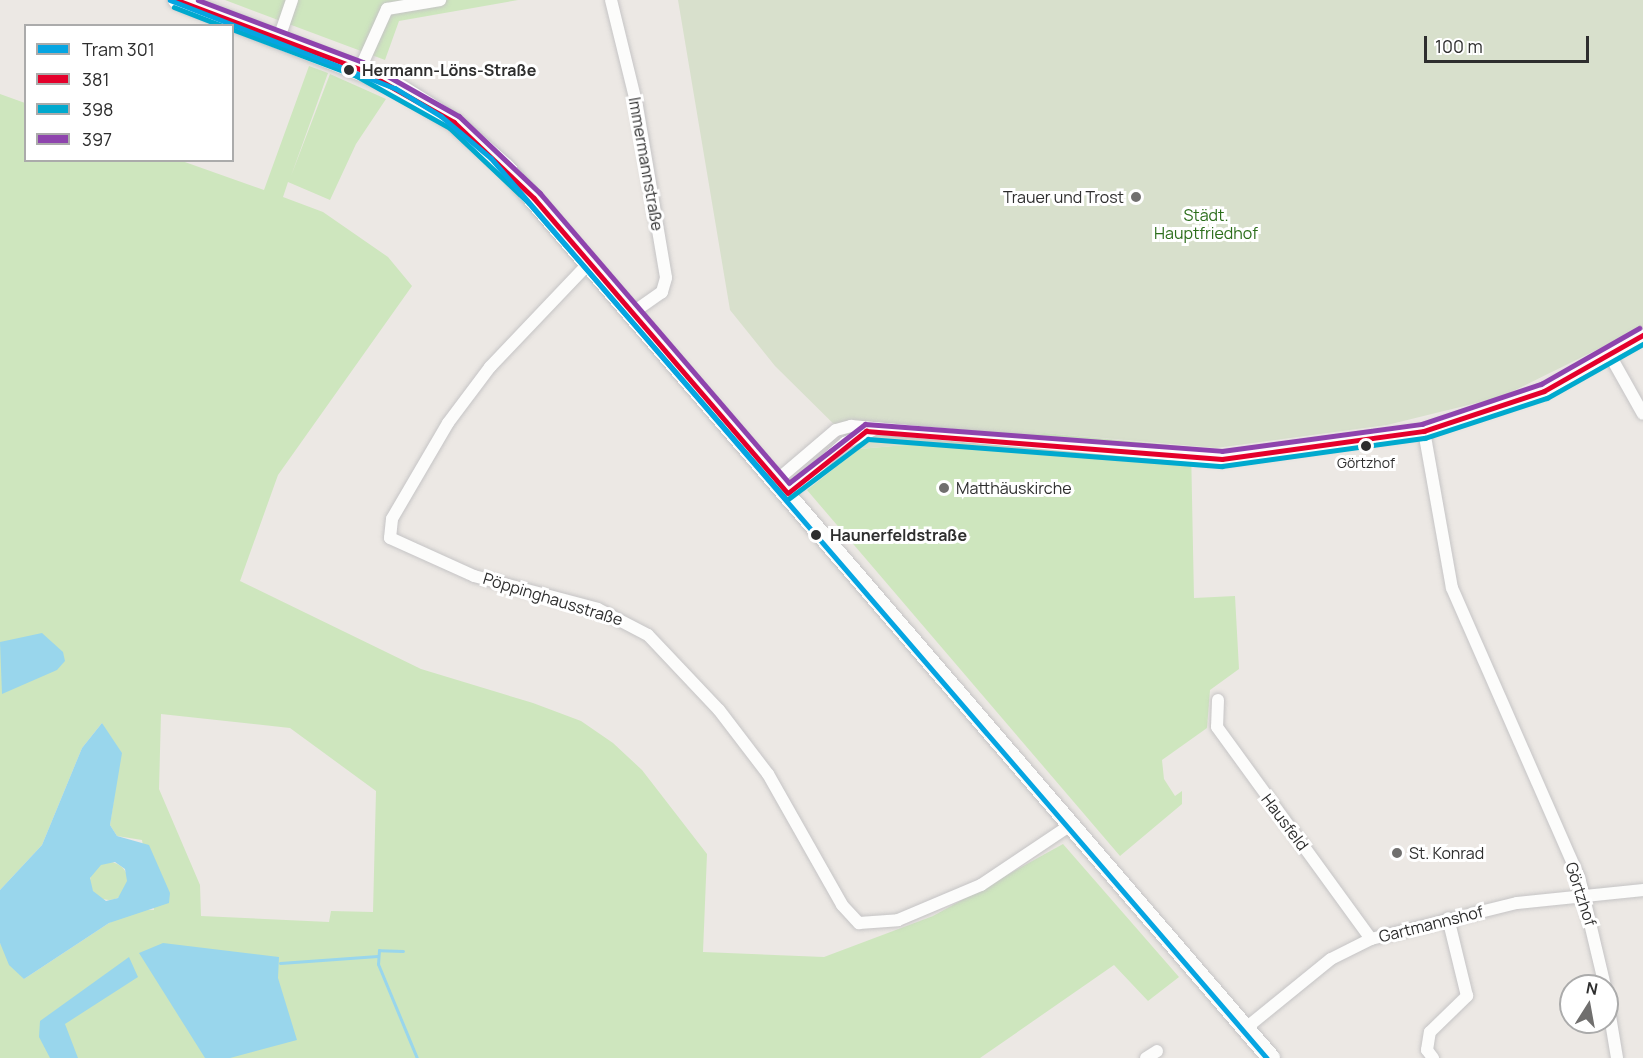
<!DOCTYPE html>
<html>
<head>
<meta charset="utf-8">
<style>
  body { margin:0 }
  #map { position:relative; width:1643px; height:1058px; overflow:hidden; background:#ece8e4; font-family:Manrope,sans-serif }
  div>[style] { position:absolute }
  .green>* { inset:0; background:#cee6be }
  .round { border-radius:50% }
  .cemetery>* { inset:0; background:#d8e0cc }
  .water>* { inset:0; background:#99d6ec }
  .stream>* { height:3px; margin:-1.5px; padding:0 1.5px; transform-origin:1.5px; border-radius:1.5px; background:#99d6ec }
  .roads { filter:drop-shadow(0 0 2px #c5c4c5) drop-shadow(0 0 2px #c5c4c5) }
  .minor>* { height:12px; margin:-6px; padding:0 6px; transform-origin:6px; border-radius:6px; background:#fcfcfb }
  .secondary>* { height:18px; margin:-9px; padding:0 9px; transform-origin:9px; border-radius:9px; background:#fcfcfb }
  .bus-1>* { height:4.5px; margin:-2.25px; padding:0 2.25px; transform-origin:2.25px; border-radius:2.25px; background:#e4002b }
  .bus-2>* { height:4.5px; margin:-2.25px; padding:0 2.25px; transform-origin:2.25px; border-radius:2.25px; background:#00a9ce }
  .bus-3>* { height:4.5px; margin:-2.25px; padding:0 2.25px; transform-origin:2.25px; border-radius:2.25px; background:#8e44ad }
  .tram-1>* { height:4.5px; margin:-2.25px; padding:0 2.25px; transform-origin:2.25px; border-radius:2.25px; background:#05a5e2 }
  .dots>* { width:16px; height:16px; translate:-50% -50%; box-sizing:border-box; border:3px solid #fff; border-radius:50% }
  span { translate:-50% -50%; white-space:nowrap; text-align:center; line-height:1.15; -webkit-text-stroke:6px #fff; paint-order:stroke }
  .bus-label { font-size:14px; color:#2e2e2e }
  .stop-label { font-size:16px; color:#2e2e2e; font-weight:700 }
  .left { translate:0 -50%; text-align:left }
  .street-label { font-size:16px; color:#2e2e2e }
  .poi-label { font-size:16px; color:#2e2e2e }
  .right { translate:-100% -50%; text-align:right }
  .park-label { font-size:16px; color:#2c6e1b }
  .legend { position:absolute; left:24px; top:24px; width:210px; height:138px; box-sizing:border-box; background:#fff; border:2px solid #ababab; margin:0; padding:8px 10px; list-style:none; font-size:18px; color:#2e2e2e }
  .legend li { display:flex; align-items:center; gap:12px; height:30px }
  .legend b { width:30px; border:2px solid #ababab }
  .north { position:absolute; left:1559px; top:974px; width:60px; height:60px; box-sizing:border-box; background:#fff; border:2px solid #ababab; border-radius:50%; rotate:11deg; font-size:16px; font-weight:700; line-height:24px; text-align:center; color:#2e2e2e }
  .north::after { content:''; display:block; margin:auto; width:21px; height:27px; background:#706f6e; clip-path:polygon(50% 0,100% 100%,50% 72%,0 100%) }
  .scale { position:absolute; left:1424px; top:36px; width:165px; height:27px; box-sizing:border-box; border:3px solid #2e2e2e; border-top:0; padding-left:8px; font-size:18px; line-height:21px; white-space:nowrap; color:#2e2e2e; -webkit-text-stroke:4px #fff; paint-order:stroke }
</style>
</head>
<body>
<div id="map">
  <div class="green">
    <i style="clip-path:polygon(225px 0,518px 0,399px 21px,385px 60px)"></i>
    <i style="clip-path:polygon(evenodd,309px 66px,328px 73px,291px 176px,330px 74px,386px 99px,356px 144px,330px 200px,288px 182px,283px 197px,323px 212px,388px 257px,412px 286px,278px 475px,240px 581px,421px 669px,533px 703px,581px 721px,613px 743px,642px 770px,707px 854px,703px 952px,824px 957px,933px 916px,1063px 844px,1179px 977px,1148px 1001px,1114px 965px,980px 1058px,0 1058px,0 943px,24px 979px,109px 923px,137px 909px,154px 910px,142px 840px,117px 836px,110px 825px,119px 764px,102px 723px,82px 748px,42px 845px,0 890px,0 94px,25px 103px,26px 160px,182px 161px,264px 190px,309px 66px,161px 714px,290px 728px,376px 791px,373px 912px,331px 911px,329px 922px,201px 916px,200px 885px,159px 789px,161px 714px)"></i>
    <i style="clip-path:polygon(1045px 433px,1191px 447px,1194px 598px,1235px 596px,1239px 669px,1210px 690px,1207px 728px,1162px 760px,1164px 779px,1175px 796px,1182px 791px,1182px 804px,1120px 856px,807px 490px,859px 449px)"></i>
    <i class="round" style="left:90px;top:862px;width:38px;height:38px"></i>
  </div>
  <div class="cemetery">
    <i style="clip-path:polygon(678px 0,1643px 0,1643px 327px,1501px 397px,1387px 425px,1216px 448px,1045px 433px,859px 449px,775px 366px,730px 310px)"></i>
  </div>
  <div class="water">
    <i style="clip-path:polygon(42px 633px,63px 652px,65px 661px,57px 670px,2px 694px,0 642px)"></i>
    <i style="clip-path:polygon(evenodd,102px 723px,122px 753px,110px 825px,117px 836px,149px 845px,170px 893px,169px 903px,109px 923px,24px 979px,9px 965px,0 943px,0 890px,42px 845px,82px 748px,102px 723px,115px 862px,125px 869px,127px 881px,118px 898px,106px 901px,93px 891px,90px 878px,101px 865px,115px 862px)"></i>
    <i style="clip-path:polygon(163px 943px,279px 957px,278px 978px,297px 1040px,230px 1058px,205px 1058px,139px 953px)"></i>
    <i style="clip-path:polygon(129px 957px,138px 977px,65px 1024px,78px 1058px,50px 1058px,39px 1037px,40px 1021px)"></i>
  </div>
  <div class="stream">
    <i style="left:403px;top:951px;width:24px;rotate:-178deg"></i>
    <i style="left:379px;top:950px;width:14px;rotate:94deg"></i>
    <i style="left:378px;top:964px;width:102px;rotate:67.5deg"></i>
    <i style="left:280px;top:963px;width:98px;rotate:-4.1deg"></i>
  </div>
  <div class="roads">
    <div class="minor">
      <i style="left:611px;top:0;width:109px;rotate:76.2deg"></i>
      <i style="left:637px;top:106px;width:174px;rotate:80.4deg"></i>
      <i style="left:666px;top:278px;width:15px;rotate:106deg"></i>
      <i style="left:662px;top:292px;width:37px;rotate:145deg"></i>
      <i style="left:279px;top:38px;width:40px;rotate:-71.1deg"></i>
      <i style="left:360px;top:69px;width:66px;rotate:-65.8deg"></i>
      <i style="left:387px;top:9px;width:54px;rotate:-9.6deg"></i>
      <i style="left:589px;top:263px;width:144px;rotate:133.6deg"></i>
      <i style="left:490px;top:367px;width:70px;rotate:126.9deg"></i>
      <i style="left:448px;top:423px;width:111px;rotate:120.3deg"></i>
      <i style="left:392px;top:519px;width:19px;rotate:96deg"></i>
      <i style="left:390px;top:538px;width:92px;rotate:24.3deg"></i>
      <i style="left:474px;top:576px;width:128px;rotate:14.9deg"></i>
      <i style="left:598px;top:609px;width:56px;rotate:27.5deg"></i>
      <i style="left:648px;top:635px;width:103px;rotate:46.6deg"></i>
      <i style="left:719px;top:710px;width:81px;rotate:52.6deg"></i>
      <i style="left:768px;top:774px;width:150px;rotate:60.5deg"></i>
      <i style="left:842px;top:905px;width:25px;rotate:47deg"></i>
      <i style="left:859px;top:923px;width:39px;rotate:-4deg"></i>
      <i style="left:898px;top:920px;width:90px;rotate:-22.9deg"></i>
      <i style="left:981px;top:885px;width:110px;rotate:-33.8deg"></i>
      <i style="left:1611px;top:357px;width:65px;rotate:60.7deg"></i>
      <i style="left:1424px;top:431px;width:159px;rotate:79.9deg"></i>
      <i style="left:1452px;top:588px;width:316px;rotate:66.3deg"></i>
      <i style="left:1579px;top:877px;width:112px;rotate:76.6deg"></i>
      <i style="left:777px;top:480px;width:77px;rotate:-40.3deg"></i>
      <i style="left:836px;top:430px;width:16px;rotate:-15deg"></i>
      <i style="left:851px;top:426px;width:372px;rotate:5.1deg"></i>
      <i style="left:1222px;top:459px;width:204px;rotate:-7.9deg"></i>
      <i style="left:1424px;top:431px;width:126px;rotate:-18.4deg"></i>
      <i style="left:1544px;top:391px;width:114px;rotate:-29.5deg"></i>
      <i style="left:788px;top:493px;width:76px;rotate:-41.3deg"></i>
      <i style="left:845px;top:443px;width:31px;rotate:-25deg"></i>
      <i style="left:1218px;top:700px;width:27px;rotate:92deg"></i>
      <i style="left:1217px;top:727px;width:262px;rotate:54deg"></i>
      <i style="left:1607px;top:998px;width:61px;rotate:80.5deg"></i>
      <i style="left:1246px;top:1028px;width:109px;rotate:-39.1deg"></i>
      <i style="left:1331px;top:959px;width:45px;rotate:-26.6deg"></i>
      <i style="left:1371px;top:939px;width:150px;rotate:-13.9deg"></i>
      <i style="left:1517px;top:903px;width:127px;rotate:-5.9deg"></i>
      <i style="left:1146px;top:1058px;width:13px;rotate:-32deg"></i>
      <i style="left:1433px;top:1058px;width:10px;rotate:-127deg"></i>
      <i style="left:1427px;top:1050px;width:18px;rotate:-81deg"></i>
      <i style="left:1430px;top:1032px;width:52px;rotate:-44.2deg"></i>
      <i style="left:1467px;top:996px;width:80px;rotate:-103.7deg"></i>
    </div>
    <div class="secondary">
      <i style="left:177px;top:0;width:232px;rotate:21.3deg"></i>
      <i style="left:393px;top:84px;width:72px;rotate:31.9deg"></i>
      <i style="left:454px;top:122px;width:69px;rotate:41.5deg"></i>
      <i style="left:506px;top:168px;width:1174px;rotate:49.32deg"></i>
    </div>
  </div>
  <div class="bus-1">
    <i style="left:177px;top:0;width:196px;rotate:20.7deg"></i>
    <i style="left:360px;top:69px;width:108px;rotate:29.4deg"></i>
    <i style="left:454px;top:122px;width:110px;rotate:43.5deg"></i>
    <i style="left:534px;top:198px;width:389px;rotate:49.3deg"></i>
    <i style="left:788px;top:493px;width:100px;rotate:-38.5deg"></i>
    <i style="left:866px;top:431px;width:357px;rotate:4.5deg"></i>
    <i style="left:1222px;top:459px;width:204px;rotate:-7.9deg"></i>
    <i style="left:1424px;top:431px;width:126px;rotate:-18.4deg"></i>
    <i style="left:1544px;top:391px;width:114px;rotate:-29.5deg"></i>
  </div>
  <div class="bus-2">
    <i style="left:174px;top:7px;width:53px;rotate:21.2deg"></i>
    <i style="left:232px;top:29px;width:134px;rotate:20.6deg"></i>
    <i style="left:357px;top:76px;width:107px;rotate:29.2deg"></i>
    <i style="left:450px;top:128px;width:109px;rotate:43.5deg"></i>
    <i style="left:529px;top:203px;width:393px;rotate:49deg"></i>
    <i style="left:787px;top:500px;width:101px;rotate:-37deg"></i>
    <i style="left:868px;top:439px;width:355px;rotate:4.4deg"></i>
    <i style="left:1222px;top:466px;width:205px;rotate:-7.9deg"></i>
    <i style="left:1425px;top:438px;width:128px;rotate:-18.2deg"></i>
    <i style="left:1547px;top:398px;width:110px;rotate:-29.4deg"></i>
  </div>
  <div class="bus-3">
    <i style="left:198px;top:0;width:176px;rotate:20.6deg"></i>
    <i style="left:363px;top:62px;width:110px;rotate:29.4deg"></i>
    <i style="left:459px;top:116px;width:112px;rotate:43.5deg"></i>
    <i style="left:540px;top:193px;width:382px;rotate:49.3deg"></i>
    <i style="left:789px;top:483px;width:96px;rotate:-37.8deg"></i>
    <i style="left:865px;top:424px;width:358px;rotate:4.3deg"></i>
    <i style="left:1222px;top:451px;width:202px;rotate:-7.7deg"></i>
    <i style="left:1422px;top:424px;width:126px;rotate:-18.6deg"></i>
    <i style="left:1541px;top:384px;width:113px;rotate:-29.7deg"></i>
  </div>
  <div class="tram-1">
    <i style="left:170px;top:0;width:242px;rotate:21.4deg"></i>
    <i style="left:395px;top:88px;width:54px;rotate:31.3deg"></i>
    <i style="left:441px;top:116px;width:65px;rotate:40deg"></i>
    <i style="left:491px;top:158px;width:1188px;rotate:49.23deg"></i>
  </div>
  <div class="dots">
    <i style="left:349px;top:70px;background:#2e2e2e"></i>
    <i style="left:1136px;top:197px;background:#706f6e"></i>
    <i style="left:1366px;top:446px;background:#2e2e2e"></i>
    <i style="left:944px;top:488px;background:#706f6e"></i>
    <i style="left:816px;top:535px;background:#2e2e2e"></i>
    <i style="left:1397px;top:853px;background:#706f6e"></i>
  </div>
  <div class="bus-label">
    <span style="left:1366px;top:463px">Görtzhof</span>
  </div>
  <div class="stop-label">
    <span class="left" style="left:362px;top:70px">Hermann-Löns-Straße</span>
    <span class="left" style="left:830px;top:535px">Haunerfeldstraße</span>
  </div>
  <div class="street-label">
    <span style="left:646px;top:164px;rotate:80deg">Immermannstraße</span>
    <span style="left:553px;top:599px;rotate:17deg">Pöppinghausstraße</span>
    <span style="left:1285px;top:822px;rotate:53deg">Hausfeld</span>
    <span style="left:1581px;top:894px;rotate:72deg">Görtzhof</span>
    <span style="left:1431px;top:924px;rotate:-14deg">Gartmannshof</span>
  </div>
  <div class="poi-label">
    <span class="right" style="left:1124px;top:197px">Trauer und Trost</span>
    <span class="left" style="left:956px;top:488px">Matthäuskirche</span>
    <span class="left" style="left:1409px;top:853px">St. Konrad</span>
  </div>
  <div class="park-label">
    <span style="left:1206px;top:224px">Städt.<br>Hauptfriedhof</span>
  </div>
  <ul class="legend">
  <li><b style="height:8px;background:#05a5e2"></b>Tram 301</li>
  <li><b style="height:8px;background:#e4002b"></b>381</li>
  <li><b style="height:8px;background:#00a9ce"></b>398</li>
  <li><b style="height:8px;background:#8e44ad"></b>397</li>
  </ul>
  <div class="north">N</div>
  <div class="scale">100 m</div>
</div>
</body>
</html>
